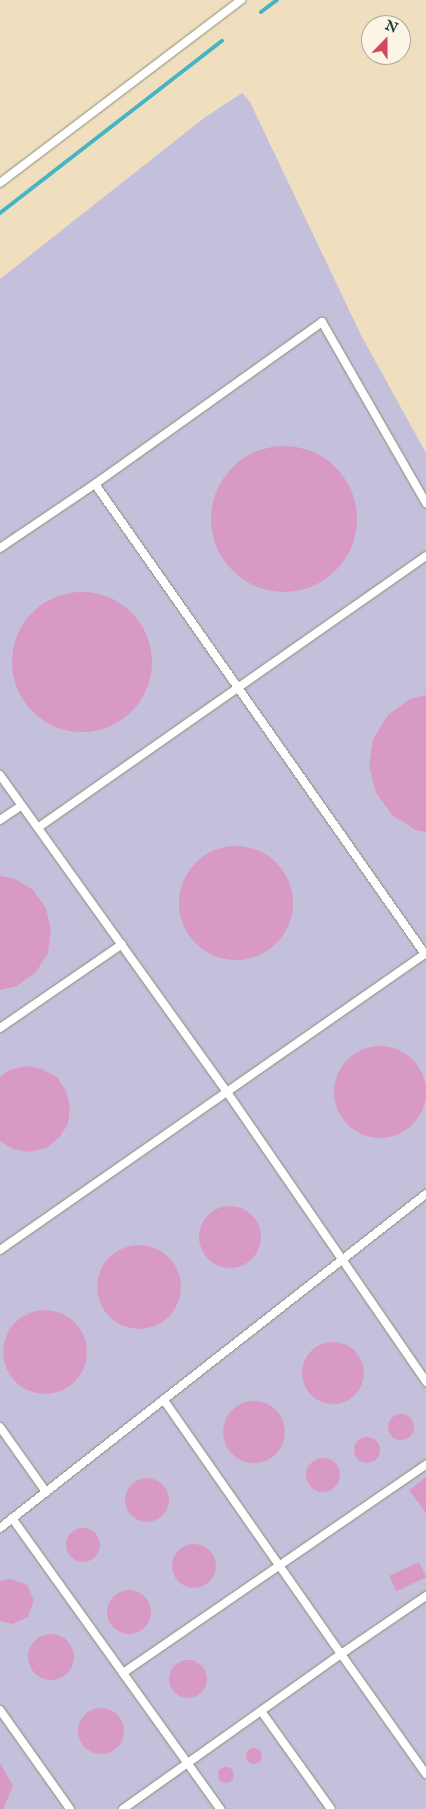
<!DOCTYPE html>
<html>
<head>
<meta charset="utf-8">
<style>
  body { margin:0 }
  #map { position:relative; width:426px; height:1809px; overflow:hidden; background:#f0dfbe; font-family:"IM FELL English",serif }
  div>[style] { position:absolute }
  .industrial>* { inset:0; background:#c4c0db }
  .stream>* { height:4px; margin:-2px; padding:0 2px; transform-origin:2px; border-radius:2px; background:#47b4c3 }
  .building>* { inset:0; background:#d999c5; transform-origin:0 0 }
  .round { border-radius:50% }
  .roads { filter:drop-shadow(0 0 1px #888e79) drop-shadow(0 0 1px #888e79) }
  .lane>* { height:8px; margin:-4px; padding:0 4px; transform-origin:4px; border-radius:4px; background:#fff }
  span { translate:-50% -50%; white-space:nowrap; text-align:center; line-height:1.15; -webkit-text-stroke:4px #fcf5e5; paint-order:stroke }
  .north { position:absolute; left:361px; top:15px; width:50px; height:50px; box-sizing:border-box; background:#fcf5e5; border:1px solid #a4ab9e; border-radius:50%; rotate:22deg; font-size:14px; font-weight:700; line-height:20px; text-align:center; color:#1f3d34 }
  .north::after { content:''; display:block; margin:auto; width:18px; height:22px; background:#d1495b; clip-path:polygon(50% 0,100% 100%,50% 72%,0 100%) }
</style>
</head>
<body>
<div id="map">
  <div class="industrial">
    <i style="clip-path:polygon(242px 93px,250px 102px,362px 337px,426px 453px,426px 1809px,0 1809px,0 279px,204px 118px)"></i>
  </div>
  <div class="stream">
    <i style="left:261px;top:12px;width:20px;rotate:-37deg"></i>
    <i style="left:0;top:213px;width:281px;rotate:-37.8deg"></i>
  </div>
  <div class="building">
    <i class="round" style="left:211px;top:446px;width:146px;height:146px"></i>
    <i class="round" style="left:12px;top:592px;width:140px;height:140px"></i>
    <i style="clip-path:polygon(426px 695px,426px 832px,416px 830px,392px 815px,376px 793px,369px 766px,373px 739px,388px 715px,410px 699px)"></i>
    <i class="round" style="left:179px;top:846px;width:114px;height:114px"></i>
    <i style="clip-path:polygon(0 876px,13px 878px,32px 889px,46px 908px,51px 930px,48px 953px,36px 972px,17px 986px,0 990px)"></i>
    <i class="round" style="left:334px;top:1046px;width:92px;height:92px"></i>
    <i style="clip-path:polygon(26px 1066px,42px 1069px,57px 1077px,66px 1091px,70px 1107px,68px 1124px,59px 1138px,46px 1148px,29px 1152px,13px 1149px,0 1141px,0 1077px,9px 1070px)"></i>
    <i class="round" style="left:199px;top:1206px;width:62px;height:62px"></i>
    <i class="round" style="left:97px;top:1245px;width:84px;height:84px"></i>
    <i class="round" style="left:3px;top:1310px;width:84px;height:84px"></i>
    <i class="round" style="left:302px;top:1342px;width:62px;height:62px"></i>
    <i class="round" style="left:223px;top:1401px;width:62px;height:62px"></i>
    <i class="round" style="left:388px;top:1414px;width:26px;height:26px"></i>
    <i class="round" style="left:354px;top:1437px;width:26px;height:26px"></i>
    <i class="round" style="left:306px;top:1458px;width:34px;height:34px"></i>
    <i style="clip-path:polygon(426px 1477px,426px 1513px,409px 1490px)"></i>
    <i class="round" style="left:125px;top:1478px;width:44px;height:44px"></i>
    <i class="round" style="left:66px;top:1528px;width:34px;height:34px"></i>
    <i class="round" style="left:172px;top:1544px;width:44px;height:44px"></i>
    <i style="left:419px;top:1562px;width:17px;height:33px;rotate:65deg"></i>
    <i style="clip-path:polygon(11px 1579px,27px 1585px,34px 1600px,28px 1617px,12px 1624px,0 1621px,0 1581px)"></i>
    <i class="round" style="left:107px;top:1590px;width:44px;height:44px"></i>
    <i class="round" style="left:28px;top:1634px;width:46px;height:46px"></i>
    <i class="round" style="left:169px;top:1660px;width:38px;height:38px"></i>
    <i class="round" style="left:78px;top:1708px;width:46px;height:46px"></i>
    <i class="round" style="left:246px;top:1748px;width:16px;height:16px"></i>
    <i style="clip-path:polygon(0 1763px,13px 1786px,3px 1809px,0 1809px)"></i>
    <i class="round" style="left:218px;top:1767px;width:16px;height:16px"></i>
  </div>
  <div class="roads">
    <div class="lane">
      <i style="left:0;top:183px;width:303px;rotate:-37.2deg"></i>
      <i style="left:95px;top:484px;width:279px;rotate:-35.5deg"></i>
      <i style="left:322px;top:322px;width:209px;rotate:60.1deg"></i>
      <i style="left:0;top:548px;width:115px;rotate:-34deg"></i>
      <i style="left:95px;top:484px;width:574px;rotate:54.93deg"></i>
      <i style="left:0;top:775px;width:390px;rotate:54.4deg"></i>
      <i style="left:227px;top:1092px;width:352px;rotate:55.5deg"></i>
      <i style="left:0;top:820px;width:25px;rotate:-34deg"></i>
      <i style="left:39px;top:827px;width:472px;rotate:-35deg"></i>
      <i style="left:0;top:1028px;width:148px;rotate:-34.5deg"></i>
      <i style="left:0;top:1250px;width:519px;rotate:-34.88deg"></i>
      <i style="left:0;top:1427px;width:80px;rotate:54.7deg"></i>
      <i style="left:12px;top:1518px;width:358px;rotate:54.4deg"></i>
      <i style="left:0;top:1528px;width:541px;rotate:-38.1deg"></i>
      <i style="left:426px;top:1596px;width:103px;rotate:145.7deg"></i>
      <i style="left:341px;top:1654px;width:147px;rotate:54.7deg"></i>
      <i style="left:123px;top:1673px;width:368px;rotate:-34.5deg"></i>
      <i style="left:0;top:1710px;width:121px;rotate:54.7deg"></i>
      <i style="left:261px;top:1711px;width:120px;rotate:54.5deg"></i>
      <i style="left:123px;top:1809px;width:267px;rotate:-35.4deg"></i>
      <i style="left:341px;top:1654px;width:310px;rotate:-124.9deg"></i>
    </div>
  </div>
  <div class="north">N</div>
</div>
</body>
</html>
